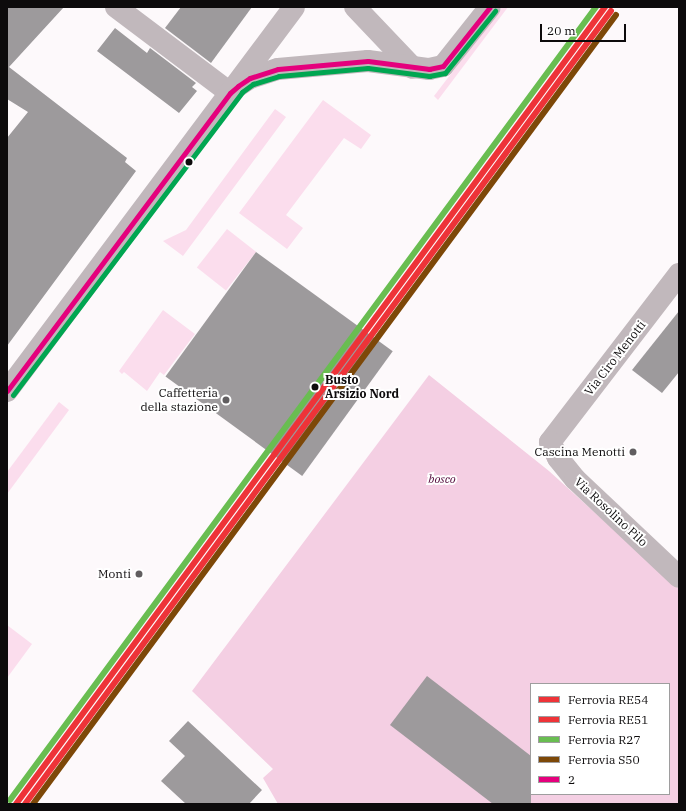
<!DOCTYPE html>
<html>
<head>
<meta charset="utf-8">
<style>
  body { margin:0 }
  #map { position:relative; width:686px; height:811px; overflow:hidden; background:#fdf9fb; font-family:"IBM Plex Serif",serif }
  div>[style] { position:absolute }
  .green>* { inset:0; background:#fbdded; transform-origin:0 0 }
  .forest>* { inset:0; background:#f4cfe3 }
  .building>* { inset:0; background:#9d9a9c; transform-origin:0 0 }
  .street>* { height:22px; margin:-11px; padding:0 11px; transform-origin:11px; border-radius:11px; background:#c1b8bc }
  .bus-1>* { height:5px; margin:-2.5px; padding:0 2.5px; transform-origin:2.5px; border-radius:2.5px; background:#e5007d }
  .bus-2>* { height:5px; margin:-2.5px; padding:0 2.5px; transform-origin:2.5px; border-radius:2.5px; background:#00a651 }
  .rail-1>* { height:6px; margin:-3px; padding:0 3px; transform-origin:3px; border-radius:3px; background:#ee3338 }
  .rail-2>* { height:6px; margin:-3px; padding:0 3px; transform-origin:3px; border-radius:3px; background:#ee3338 }
  .rail-3>* { height:6px; margin:-3px; padding:0 3px; transform-origin:3px; border-radius:3px; background:#69bd51 }
  .rail-4>* { height:6px; margin:-3px; padding:0 3px; transform-origin:3px; border-radius:3px; background:#7d4808 }
  .dots>* { width:11px; height:11px; translate:-50% -50%; box-sizing:border-box; border:2px solid #fff; border-radius:50% }
  span { translate:-50% -50%; white-space:nowrap; text-align:center; line-height:1.15; -webkit-text-stroke:4px #fff; paint-order:stroke }
  .street-label { font-size:12px; color:#0d0b0c }
  .stop-label { font-size:12px; color:#0d0b0c; font-weight:700 }
  .left { translate:0 -50%; text-align:left }
  .poi-label { font-size:12px; color:#0d0b0c }
  .right { translate:-100% -50%; text-align:right }
  .park-label { font-size:12px; color:#500638; font-style:italic }
  .frame { position:absolute; inset:0; border:8px solid #0d0b0c; pointer-events:none }
  .legend { position:absolute; left:530px; top:683px; width:140px; height:112px; box-sizing:border-box; background:#fff; border:1px solid #9e9d9e; margin:0; padding:5px 7px; list-style:none; font-size:12px; color:#0d0b0c }
  .legend li { display:flex; align-items:center; gap:8px; height:20px }
  .legend b { width:20px; border:1px solid #9e9d9e }
  .scale { position:absolute; left:540px; top:24px; width:86px; height:18px; box-sizing:border-box; border:2px solid #0d0b0c; border-top:0; padding-left:5px; font-size:12px; line-height:14px; white-space:nowrap; color:#0d0b0c; -webkit-text-stroke:3px #fff; paint-order:stroke }
</style>
</head>
<body>
<div id="map">
  <div class="green">
    <i style="clip-path:polygon(502px 7px,508px 7px,438px 100px,434px 96px)"></i>
    <i style="clip-path:polygon(323px 100px,371px 135px,361px 149px,344px 138px,286px 215px,303px 228px,287px 249px,239px 213px)"></i>
    <i style="clip-path:polygon(275px 109px,286px 117px,183px 256px,163px 241px,186px 230px)"></i>
    <i style="left:227px;top:229px;width:37px;height:49px;rotate:38deg"></i>
    <i style="clip-path:polygon(163px 310px,195px 334px,164px 375px,160px 372px,147px 391px,124px 372px,122px 374px,119px 371px)"></i>
    <i style="clip-path:polygon(59px 402px,69px 410px,7px 494px,7px 472px)"></i>
    <i style="clip-path:polygon(7px 625px,32px 644px,7px 678px)"></i>
  </div>
  <div class="forest">
    <i style="clip-path:polygon(evenodd,429px 375px,549px 471px,679px 589px,679px 804px,278px 804px,263px 778px,273px 769px,192px 691px,429px 375px,531px 684px,669px 684px,669px 794px,531px 794px,531px 684px)"></i>
  </div>
  <div class="building">
    <i style="clip-path:polygon(7px 7px,64px 7px,9px 67px,127px 158px,125px 162px,136px 171px,7px 346px,7px 138px,28px 112px,7px 99px)"></i>
    <i style="clip-path:polygon(181px 7px,252px 7px,211px 63px,165px 28px)"></i>
    <i style="clip-path:polygon(115px 28px,147px 53px,150px 48px,196px 83px,192px 87px,197px 91px,179px 113px,97px 51px)"></i>
    <i style="left:256px;top:252px;width:169px;height:154px;rotate:36deg"></i>
    <i style="clip-path:polygon(679px 311px,679px 372px,662px 393px,632px 370px)"></i>
    <i style="clip-path:polygon(427px 676px,531px 756px,531px 804px,493px 804px,390px 725px)"></i>
    <i style="clip-path:polygon(188px 721px,262px 790px,249px 804px,186px 804px,161px 781px,185px 756px,169px 741px)"></i>
  </div>
  <div class="street">
    <i style="left:116px;top:7px;width:143px;rotate:37deg"></i>
    <i style="left:355px;top:7px;width:84px;rotate:46.4deg"></i>
    <i style="left:238px;top:86px;width:14px;rotate:-34deg"></i>
    <i style="left:250px;top:78px;width:29px;rotate:-18deg"></i>
    <i style="left:278px;top:69px;width:90px;rotate:-5.1deg"></i>
    <i style="left:368px;top:61px;width:62px;rotate:7.5deg"></i>
    <i style="left:429px;top:69px;width:14px;rotate:-12deg"></i>
    <i style="left:443px;top:66px;width:75px;rotate:-51.5deg"></i>
    <i style="left:679px;top:274px;width:212px;rotate:127.5deg"></i>
    <i style="left:550px;top:442px;width:18px;rotate:63deg"></i>
    <i style="left:558px;top:458px;width:27px;rotate:51deg"></i>
    <i style="left:575px;top:479px;width:143px;rotate:43.3deg"></i>
    <i style="left:7px;top:391px;width:479px;rotate:-53.2deg"></i>
  </div>
  <div class="bus-1">
    <i style="left:7px;top:391px;width:372px;rotate:-53.2deg"></i>
    <i style="left:230px;top:93px;width:11px;rotate:-41deg"></i>
    <i style="left:238px;top:86px;width:14px;rotate:-34deg"></i>
    <i style="left:250px;top:78px;width:29px;rotate:-18deg"></i>
    <i style="left:278px;top:69px;width:90px;rotate:-5.1deg"></i>
    <i style="left:368px;top:61px;width:62px;rotate:7.5deg"></i>
    <i style="left:429px;top:69px;width:14px;rotate:-12deg"></i>
    <i style="left:443px;top:66px;width:75px;rotate:-51.5deg"></i>
  </div>
  <div class="bus-2">
    <i style="left:13px;top:395px;width:380px;rotate:-52.9deg"></i>
    <i style="left:242px;top:92px;width:14px;rotate:-36deg"></i>
    <i style="left:253px;top:84px;width:27px;rotate:-17deg"></i>
    <i style="left:279px;top:76px;width:89px;rotate:-5.1deg"></i>
    <i style="left:368px;top:68px;width:62px;rotate:7.5deg"></i>
    <i style="left:429px;top:76px;width:16px;rotate:-11deg"></i>
    <i style="left:445px;top:73px;width:80px;rotate:-51.1deg"></i>
  </div>
  <div class="rail-1">
    <i style="left:16px;top:804px;width:991px;rotate:-53.53deg"></i>
  </div>
  <div class="rail-2">
    <i style="left:25px;top:804px;width:986px;rotate:-53.54deg"></i>
  </div>
  <div class="rail-3">
    <i style="left:10px;top:800px;width:986px;rotate:-53.54deg"></i>
  </div>
  <div class="rail-4">
    <i style="left:33px;top:804px;width:981px;rotate:-53.54deg"></i>
  </div>
  <div class="dots">
    <i style="left:189px;top:162px;background:#0d0b0c"></i>
    <i style="left:315px;top:387px;background:#0d0b0c"></i>
    <i style="left:226px;top:400px;background:#615e60"></i>
    <i style="left:633px;top:452px;background:#615e60"></i>
    <i style="left:139px;top:574px;background:#615e60"></i>
  </div>
  <div class="street-label">
    <span style="left:615px;top:358px;rotate:-52deg">Via Ciro Menotti</span>
    <span style="left:611px;top:512px;rotate:43deg">Via Rosolino Pilo</span>
  </div>
  <div class="stop-label">
    <span class="left" style="left:325px;top:387px">Busto<br>Arsizio Nord</span>
  </div>
  <div class="poi-label">
    <span class="right" style="left:218px;top:400px">Caffetteria<br>della stazione</span>
    <span class="right" style="left:625px;top:452px">Cascina Menotti</span>
    <span class="right" style="left:131px;top:574px">Monti</span>
  </div>
  <div class="park-label">
    <span style="left:442px;top:479px">bosco</span>
  </div>
  <div class="frame"></div>
  <ul class="legend">
  <li><b style="height:5px;background:#ee3338"></b>Ferrovia RE54</li>
  <li><b style="height:5px;background:#ee3338"></b>Ferrovia RE51</li>
  <li><b style="height:5px;background:#69bd51"></b>Ferrovia R27</li>
  <li><b style="height:5px;background:#7d4808"></b>Ferrovia S50</li>
  <li><b style="height:5px;background:#e5007d"></b>2</li>
  </ul>
  <div class="scale">20 m</div>
</div>
</body>
</html>
